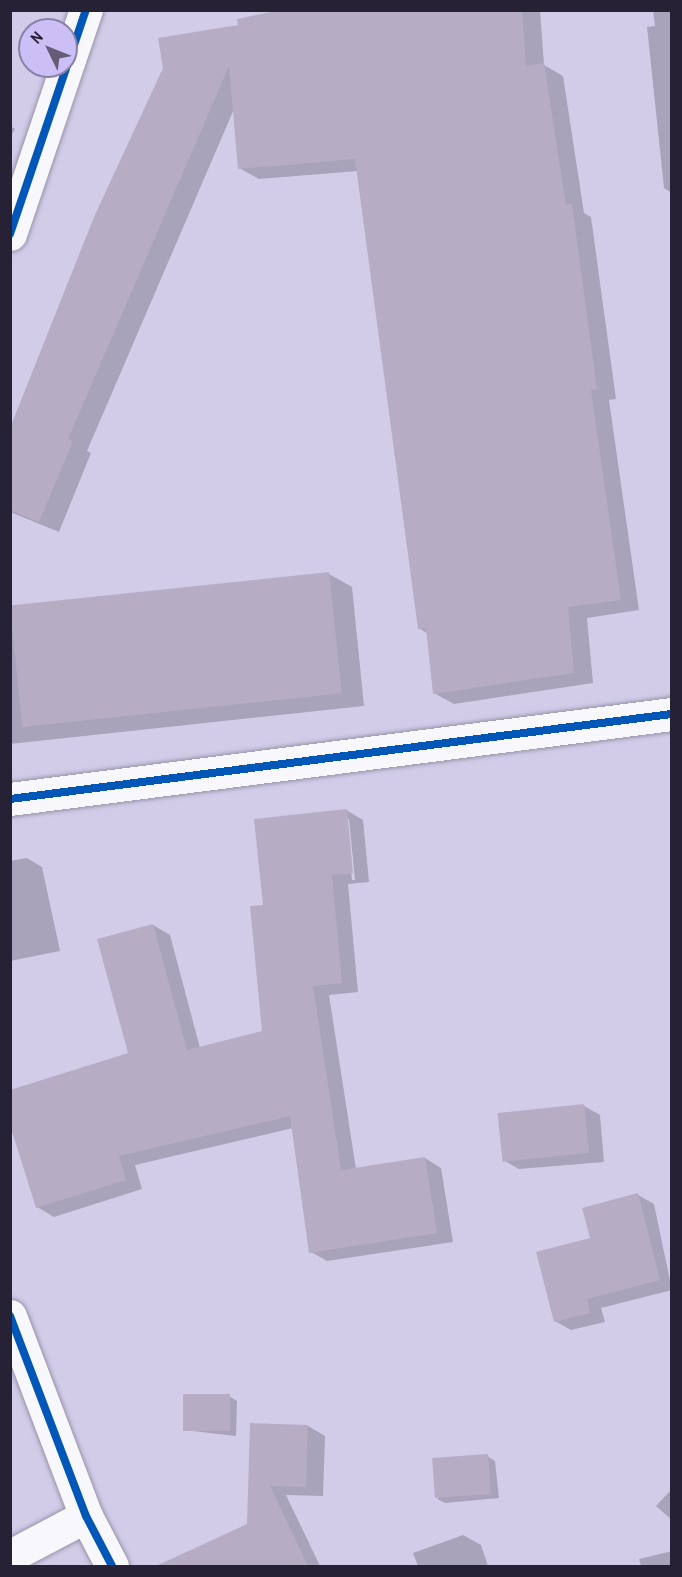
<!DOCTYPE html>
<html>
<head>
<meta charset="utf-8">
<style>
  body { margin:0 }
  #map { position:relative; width:682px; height:1577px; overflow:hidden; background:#d2cce9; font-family:"Archivo Narrow",sans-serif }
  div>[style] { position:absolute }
  .shadow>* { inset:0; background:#0003 }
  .building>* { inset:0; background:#b6adc4; transform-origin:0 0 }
  .roads { filter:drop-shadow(0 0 2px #9893a9) drop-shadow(0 0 2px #9893a9) }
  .minor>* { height:33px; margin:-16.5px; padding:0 16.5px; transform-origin:16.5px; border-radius:16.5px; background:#f8f7fc }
  .cycleway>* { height:8px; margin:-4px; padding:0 4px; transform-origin:4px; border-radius:4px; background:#0057b8 }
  span { translate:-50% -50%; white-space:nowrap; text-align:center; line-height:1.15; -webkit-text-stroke:4.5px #ccbff6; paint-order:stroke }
  .frame { position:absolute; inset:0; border:12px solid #262135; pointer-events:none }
  .north { position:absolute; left:18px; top:18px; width:60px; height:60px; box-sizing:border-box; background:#ccbff6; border:2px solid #8a80a9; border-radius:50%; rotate:313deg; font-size:16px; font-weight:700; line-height:24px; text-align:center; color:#262135 }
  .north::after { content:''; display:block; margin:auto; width:21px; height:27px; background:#625d74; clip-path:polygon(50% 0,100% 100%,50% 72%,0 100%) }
</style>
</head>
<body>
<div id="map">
  <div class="shadow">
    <i style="clip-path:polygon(331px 10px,540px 10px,544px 65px,563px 76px,584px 213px,591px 217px,616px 399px,609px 400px,639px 610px,587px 618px,593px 683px,454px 704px,434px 693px,428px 634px,419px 628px,358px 171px,259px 179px,239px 168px,234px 109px,87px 451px,91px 453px,59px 532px,10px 512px,10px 431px,165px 68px)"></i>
    <i style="clip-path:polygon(653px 10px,672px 10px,672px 193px,664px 188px,647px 27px,655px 26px)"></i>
    <i style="clip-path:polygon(10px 126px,15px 129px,10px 138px)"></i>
    <i style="clip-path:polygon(329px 574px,352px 587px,364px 706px,10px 744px,10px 607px)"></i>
    <i style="clip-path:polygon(evenodd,346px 810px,363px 820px,369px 882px,348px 884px,358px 992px,329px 995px,356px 1169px,425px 1158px,441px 1168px,453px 1242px,327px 1261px,311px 1252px,293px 1128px,135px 1165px,142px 1189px,54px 1217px,37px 1207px,130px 1054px,153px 925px,170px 935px,200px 1048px,263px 1032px,264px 906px,346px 810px,346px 819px,349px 819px,355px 880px,352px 880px,346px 819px)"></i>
    <i style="clip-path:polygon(27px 858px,42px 867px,60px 951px,10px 961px,10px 861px)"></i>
    <i style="clip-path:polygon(584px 1106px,600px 1115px,604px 1162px,519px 1169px,503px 1160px)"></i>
    <i style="clip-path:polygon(638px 1195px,654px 1204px,672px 1290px,601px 1308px,605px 1322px,571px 1330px,555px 1321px,591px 1239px)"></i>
    <i style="clip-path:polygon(229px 1396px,237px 1401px,236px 1436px,184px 1430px)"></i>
    <i style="clip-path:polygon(251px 1425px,308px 1426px,325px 1436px,323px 1496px,286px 1495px,320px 1566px,202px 1566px,195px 1550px,248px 1525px)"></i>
    <i style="clip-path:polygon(487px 1456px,495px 1461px,499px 1498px,445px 1503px,437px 1499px)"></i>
    <i style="clip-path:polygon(672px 1489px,672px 1520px,656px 1506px)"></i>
    <i style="clip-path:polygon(463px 1535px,481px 1545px,488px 1566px,418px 1566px,413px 1553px)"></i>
    <i style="clip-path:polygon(672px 1551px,672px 1566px,641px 1566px,639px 1559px)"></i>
  </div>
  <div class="building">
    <i style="clip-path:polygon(280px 10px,522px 10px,526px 66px,544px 63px,566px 205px,572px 204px,597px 389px,591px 390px,621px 600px,568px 607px,574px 673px,433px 694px,426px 628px,418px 629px,355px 159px,238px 169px,229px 66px,68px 439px,73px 441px,39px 522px,10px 510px,10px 428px,94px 217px,163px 68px,158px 38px,238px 25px,237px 19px)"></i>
    <i style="left:329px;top:572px;width:122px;height:321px;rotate:84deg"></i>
    <i style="clip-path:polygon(347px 809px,353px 873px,332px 875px,342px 983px,313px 986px,341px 1170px,425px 1157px,437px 1233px,309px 1253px,290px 1116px,119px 1156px,126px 1180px,36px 1208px,10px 1125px,10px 1090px,128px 1053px,97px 939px,153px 924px,187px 1050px,262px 1031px,250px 906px,263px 905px,254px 819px)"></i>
    <i style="left:584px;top:1104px;width:49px;height:87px;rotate:84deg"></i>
    <i style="clip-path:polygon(638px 1193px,660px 1280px,587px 1299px,590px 1313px,554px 1322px,536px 1252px,590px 1238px,582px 1208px)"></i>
    <i style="left:183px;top:1394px;width:47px;height:37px"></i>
    <i style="clip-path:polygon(250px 1423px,308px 1425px,306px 1487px,270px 1486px,308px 1566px,156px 1566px,247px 1524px)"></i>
    <i style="left:488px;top:1454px;width:40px;height:56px;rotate:86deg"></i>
  </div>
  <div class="roads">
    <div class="minor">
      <i style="left:10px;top:234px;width:237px;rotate:-71.3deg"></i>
      <i style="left:10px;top:799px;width:667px;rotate:-7.32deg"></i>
      <i style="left:10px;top:1316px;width:214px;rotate:69.2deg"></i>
      <i style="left:86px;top:1516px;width:56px;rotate:62.5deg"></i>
      <i style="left:10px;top:1556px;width:86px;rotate:-27.8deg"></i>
    </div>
  </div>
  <div class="cycleway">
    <i style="left:10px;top:234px;width:237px;rotate:-71.3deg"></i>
    <i style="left:10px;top:799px;width:667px;rotate:-7.32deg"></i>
    <i style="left:10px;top:1316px;width:214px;rotate:69.2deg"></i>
    <i style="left:86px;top:1516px;width:56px;rotate:62.5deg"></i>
  </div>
  <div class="frame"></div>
  <div class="north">N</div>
</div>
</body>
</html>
